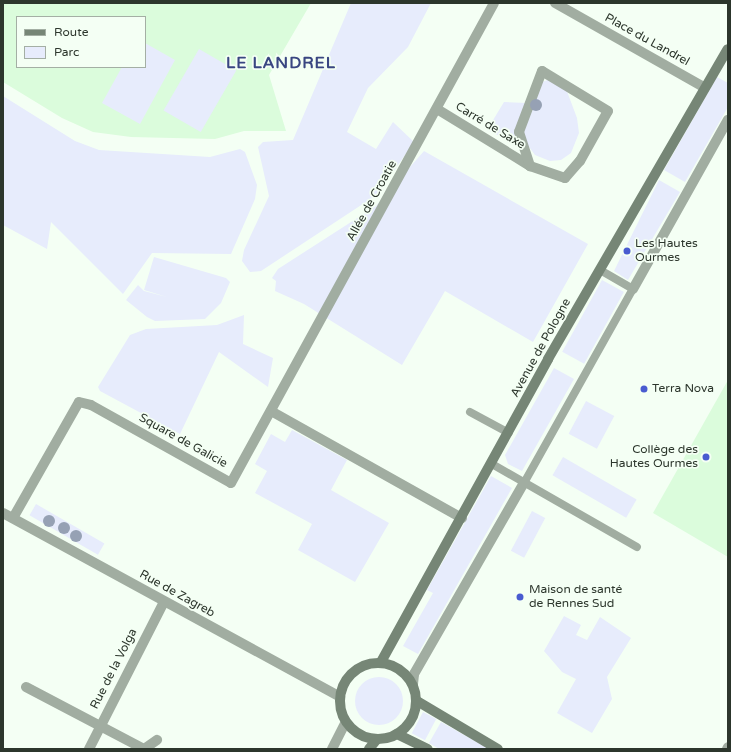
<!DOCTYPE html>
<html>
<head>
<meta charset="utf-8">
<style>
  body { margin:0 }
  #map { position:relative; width:731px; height:752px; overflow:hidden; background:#f4fff4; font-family:"Varela Round",sans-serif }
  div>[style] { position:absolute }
  .built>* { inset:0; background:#dbfcdc }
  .green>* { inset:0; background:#e7ecfc; transform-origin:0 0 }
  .round { border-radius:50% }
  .lane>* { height:8px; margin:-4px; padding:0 4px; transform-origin:4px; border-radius:4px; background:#a1ada1 }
  .street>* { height:10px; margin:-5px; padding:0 5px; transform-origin:5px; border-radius:5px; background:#a1ada1 }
  .secondary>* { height:10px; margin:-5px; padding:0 5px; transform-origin:5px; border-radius:5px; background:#768676 }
  .secondary>.ring { margin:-5px; padding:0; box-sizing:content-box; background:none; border:10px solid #768676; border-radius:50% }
  .trees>* { width:12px; height:12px; margin:-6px; border-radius:50%; background:#96a1b4 }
  .dots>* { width:11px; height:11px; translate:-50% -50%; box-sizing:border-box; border:2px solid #f4fff4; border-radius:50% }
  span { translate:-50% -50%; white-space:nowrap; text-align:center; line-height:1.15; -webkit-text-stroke:3.5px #f4fff4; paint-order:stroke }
  .street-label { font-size:12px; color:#2c362c }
  .poi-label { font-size:12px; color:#2c362c }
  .left { translate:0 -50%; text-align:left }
  .right { translate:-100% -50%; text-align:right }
  .district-label { font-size:16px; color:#394681; font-weight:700; letter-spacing:1px }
  .frame { position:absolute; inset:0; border:4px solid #2c362c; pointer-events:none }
  .legend { position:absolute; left:16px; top:16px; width:130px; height:52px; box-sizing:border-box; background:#f4fff4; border:1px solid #a4afa4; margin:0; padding:5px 7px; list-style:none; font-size:12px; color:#2c362c }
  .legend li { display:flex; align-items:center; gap:8px; height:20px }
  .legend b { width:20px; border:1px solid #a4afa4 }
</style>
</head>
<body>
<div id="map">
  <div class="built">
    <i style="clip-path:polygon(evenodd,3px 3px,311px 3px,269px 75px,286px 131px,244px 131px,215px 139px,131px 137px,93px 132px,62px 118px,3px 82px,3px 3px,17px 17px,145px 17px,145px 67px,17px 67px,17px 17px)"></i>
    <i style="clip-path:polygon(728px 380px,728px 557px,653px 513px)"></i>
  </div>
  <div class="green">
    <i style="clip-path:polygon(351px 3px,431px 3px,408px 47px,368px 88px,347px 132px,376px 149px,393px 122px,414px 142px,378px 194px,261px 271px,250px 272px,242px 261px,244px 250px,269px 196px,258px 147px,263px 142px,293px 140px)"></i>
    <i style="clip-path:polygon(145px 43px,175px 60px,140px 124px,102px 103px,122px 67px,145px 67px)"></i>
    <i style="left:199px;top:49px;width:43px;height:71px;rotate:30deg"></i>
    <i style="clip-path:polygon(717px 77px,728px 83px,728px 107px,685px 182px,664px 170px)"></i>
    <i style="clip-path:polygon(550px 79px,565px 86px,577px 118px,579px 133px,571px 153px,561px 160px,550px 161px,535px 155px,527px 144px,512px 142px,487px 130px,504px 102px,527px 103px,540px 83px)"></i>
    <i style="clip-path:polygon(3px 96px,75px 141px,99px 150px,210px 157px,240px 149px,245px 152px,257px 185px,255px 199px,231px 254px,152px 253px,123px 294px,51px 222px,47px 249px,3px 225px)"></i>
    <i style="clip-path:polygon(424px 151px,588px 244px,533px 342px,445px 291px,402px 365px,304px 304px,275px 291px,276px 281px,272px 278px,278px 269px,376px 206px)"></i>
    <i style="clip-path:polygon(659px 180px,680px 192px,628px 280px,614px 271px)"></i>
    <i style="clip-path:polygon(154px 257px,226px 278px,230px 282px,221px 303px,205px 319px,155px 321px,147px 317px,126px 300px,138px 285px,144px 291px,167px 297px,144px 290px)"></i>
    <i style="left:602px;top:280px;width:25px;height:82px;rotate:29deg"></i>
    <i style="clip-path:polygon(244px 315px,243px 344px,273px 358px,268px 387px,219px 352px,180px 434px,100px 391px,98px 387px,130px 335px,146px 329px,217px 325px)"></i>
    <i style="clip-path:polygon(554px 368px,574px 379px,522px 471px,508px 464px,505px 455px)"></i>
    <i style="left:586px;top:401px;width:32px;height:37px;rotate:28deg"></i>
    <i style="clip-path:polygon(292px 430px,347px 460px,331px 490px,389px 523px,355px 582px,298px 550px,312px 524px,255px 493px,267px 471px,255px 464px,271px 434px,285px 442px)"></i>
    <i style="left:563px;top:457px;width:85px;height:21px;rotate:30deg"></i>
    <i style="clip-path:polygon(491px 476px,512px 488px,418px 654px,403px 646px,433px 593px,427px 590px)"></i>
    <i style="left:36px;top:504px;width:79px;height:13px;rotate:30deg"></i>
    <i style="left:532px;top:511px;width:15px;height:45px;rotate:28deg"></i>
    <i style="clip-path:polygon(564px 616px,581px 625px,576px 635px,587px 640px,600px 617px,631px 638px,607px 677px,612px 699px,592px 733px,557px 713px,576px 679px,562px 672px,544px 651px)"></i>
    <i class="round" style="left:355px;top:677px;width:48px;height:48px"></i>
    <i style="left:423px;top:712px;width:15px;height:24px;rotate:28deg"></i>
    <i style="clip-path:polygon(441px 722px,489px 749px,439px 749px,429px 743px)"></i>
  </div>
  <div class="lane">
    <i style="left:470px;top:412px;width:44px;rotate:28.3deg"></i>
    <i style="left:492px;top:464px;width:167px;rotate:29.8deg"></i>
    <i style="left:524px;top:483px;width:223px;rotate:-60.7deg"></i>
    <i style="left:633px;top:289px;width:38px;rotate:-150deg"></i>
  </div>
  <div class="street">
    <i style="left:555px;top:3px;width:172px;rotate:29.5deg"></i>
    <i style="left:437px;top:109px;width:109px;rotate:31.5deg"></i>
    <i style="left:530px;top:166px;width:37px;rotate:19deg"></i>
    <i style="left:565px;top:178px;width:23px;rotate:-49deg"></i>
    <i style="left:580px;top:161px;width:57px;rotate:-60.8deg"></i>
    <i style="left:608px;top:111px;width:77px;rotate:-148.8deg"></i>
    <i style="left:542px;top:71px;width:65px;rotate:110.7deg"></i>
    <i style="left:519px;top:132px;width:36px;rotate:72deg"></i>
    <i style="left:633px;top:289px;width:194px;rotate:-60.7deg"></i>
    <i style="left:271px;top:411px;width:219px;rotate:29.3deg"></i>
    <i style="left:3px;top:513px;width:384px;rotate:28.6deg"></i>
    <i style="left:13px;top:518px;width:133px;rotate:-60.4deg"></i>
    <i style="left:79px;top:402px;width:12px;rotate:14deg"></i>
    <i style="left:91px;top:405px;width:160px;rotate:29.1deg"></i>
    <i style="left:231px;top:483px;width:547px;rotate:-61.28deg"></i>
    <i style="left:413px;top:684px;width:10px;rotate:-84deg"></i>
    <i style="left:414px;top:674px;width:220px;rotate:-60.1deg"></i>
    <i style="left:26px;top:687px;width:133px;rotate:27.7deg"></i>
    <i style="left:144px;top:749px;width:16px;rotate:-35deg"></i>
    <i style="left:89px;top:749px;width:165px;rotate:-63deg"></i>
    <i style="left:332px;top:749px;width:30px;rotate:-63deg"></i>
    <i style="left:727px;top:749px;width:2px;rotate:-63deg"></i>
  </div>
  <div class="secondary">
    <i style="left:381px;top:662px;width:346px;rotate:-61.1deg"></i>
    <i style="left:548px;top:359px;width:358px;rotate:-59.9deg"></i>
    <i class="ring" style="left:340px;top:663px;width:66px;height:66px"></i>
    <i style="left:417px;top:701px;width:94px;rotate:30.7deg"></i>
    <i style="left:397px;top:734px;width:34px;rotate:26deg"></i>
    <i style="left:369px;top:749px;width:13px;rotate:-51deg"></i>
  </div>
  <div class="trees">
    <i style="left:536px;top:105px"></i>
    <i style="left:49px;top:521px"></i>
    <i style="left:64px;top:528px"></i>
    <i style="left:76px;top:536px"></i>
  </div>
  <div class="dots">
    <i style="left:627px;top:251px;background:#495bd0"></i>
    <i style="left:644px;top:389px;background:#495bd0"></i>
    <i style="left:706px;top:457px;background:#495bd0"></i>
    <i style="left:520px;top:597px;background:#495bd0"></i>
  </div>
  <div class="street-label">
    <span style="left:647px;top:40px;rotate:29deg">Place du Landrel</span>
    <span style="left:490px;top:126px;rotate:31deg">Carré de Saxe</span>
    <span style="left:372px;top:201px;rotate:-61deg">Allée de Croatie</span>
    <span style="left:541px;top:348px;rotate:-61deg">Avenue de Pologne</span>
    <span style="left:183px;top:441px;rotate:29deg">Square de Galicie</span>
    <span style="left:177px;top:594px;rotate:29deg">Rue de Zagreb</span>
    <span style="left:114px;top:669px;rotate:-63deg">Rue de la Volga</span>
  </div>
  <div class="poi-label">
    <span class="left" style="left:635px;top:251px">Les Hautes<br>Ourmes</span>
    <span class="left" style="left:652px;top:389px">Terra Nova</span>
    <span class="right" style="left:698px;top:457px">Collège des<br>Hautes Ourmes</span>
    <span class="left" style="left:529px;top:597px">Maison de santé<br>de Rennes Sud</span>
  </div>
  <div class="district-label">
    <span style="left:281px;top:63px">LE LANDREL</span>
  </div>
  <div class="frame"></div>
  <ul class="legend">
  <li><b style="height:5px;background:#768676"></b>Route</li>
  <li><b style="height:11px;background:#e7ecfc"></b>Parc</li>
  </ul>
</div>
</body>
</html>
